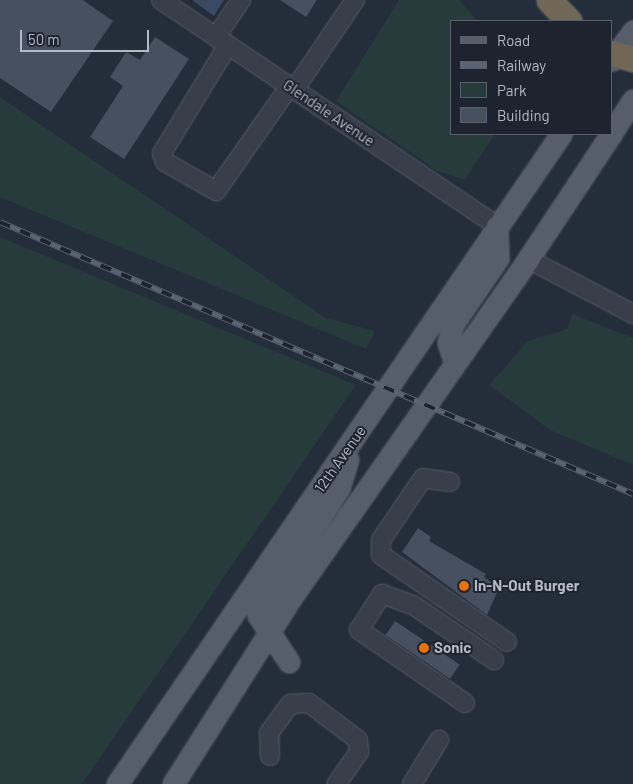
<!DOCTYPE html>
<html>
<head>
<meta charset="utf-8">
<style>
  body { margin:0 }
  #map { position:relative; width:633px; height:784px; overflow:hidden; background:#242d3a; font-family:Barlow,sans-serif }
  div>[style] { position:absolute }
  .green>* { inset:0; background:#273a3c }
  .water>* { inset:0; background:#3b4a62 }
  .building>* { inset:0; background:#46505e; transform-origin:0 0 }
  .roads { filter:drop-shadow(0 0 1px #565d69) drop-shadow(0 0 1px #565d69) }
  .minor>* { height:18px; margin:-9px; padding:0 9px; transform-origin:9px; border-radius:9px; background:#383f4b }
  .major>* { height:21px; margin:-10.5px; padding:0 10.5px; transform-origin:10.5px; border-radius:10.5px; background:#565e6b }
  .highway>* { height:25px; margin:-12.5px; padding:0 12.5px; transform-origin:12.5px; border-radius:12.5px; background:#706756 }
  .rail>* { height:5.5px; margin-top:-2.75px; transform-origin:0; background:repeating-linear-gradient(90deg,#1d2430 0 11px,#5a6371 0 22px); box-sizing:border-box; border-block:1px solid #5a6371 }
  .dots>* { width:14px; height:14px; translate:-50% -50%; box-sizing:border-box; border:2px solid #1d2430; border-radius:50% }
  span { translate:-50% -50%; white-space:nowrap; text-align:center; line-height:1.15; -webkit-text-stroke:4px #1d2430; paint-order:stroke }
  .street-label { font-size:15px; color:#b3bac6 }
  .poi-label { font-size:15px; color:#b3bac6; font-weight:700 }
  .left { translate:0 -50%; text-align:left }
  .legend { position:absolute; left:450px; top:20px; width:162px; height:115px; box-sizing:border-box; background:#1d2430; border:1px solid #59606c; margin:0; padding:6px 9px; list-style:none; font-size:15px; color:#b3bac6 }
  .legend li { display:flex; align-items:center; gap:10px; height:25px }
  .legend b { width:25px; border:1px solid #59606c }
  .scale { position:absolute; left:20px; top:30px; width:129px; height:22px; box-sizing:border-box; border:2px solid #b3bac6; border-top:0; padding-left:6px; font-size:15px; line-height:18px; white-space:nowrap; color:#b3bac6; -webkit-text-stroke:4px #1d2430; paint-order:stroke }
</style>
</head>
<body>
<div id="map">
  <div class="green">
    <i style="clip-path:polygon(399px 0,459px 0,478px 21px,452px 21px,452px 134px,495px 134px,465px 180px,437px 171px,336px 101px)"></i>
    <i style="clip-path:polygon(0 97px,326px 318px,375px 331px,366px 349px,0 197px)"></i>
    <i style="clip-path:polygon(0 237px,356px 385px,82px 784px,0 784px)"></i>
    <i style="clip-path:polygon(572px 314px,633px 338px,633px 465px,550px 430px,489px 385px,528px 341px,567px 329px)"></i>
  </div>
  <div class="water">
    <i style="clip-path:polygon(192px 0,224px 0,214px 16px)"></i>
  </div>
  <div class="building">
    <i style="clip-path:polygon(0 0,83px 0,113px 21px,51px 112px,0 78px)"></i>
    <i style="clip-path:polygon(280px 0,317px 0,306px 17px)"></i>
    <i style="clip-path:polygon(155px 37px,189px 59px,124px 159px,90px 137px,123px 86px,110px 77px,126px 52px,140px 60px)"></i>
    <i style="clip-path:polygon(418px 528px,431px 537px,429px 541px,486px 574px,484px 577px,499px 588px,487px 615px,402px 552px)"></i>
    <i style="left:395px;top:621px;width:78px;height:17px;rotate:34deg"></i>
  </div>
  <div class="roads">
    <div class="minor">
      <i style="left:161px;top:0;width:405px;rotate:33.9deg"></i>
      <i style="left:216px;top:37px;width:45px;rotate:-56deg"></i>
      <i style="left:228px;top:45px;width:127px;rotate:121.4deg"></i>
      <i style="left:162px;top:153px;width:9px;rotate:72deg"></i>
      <i style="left:165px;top:162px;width:59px;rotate:29.6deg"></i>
      <i style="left:216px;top:191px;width:127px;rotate:-54.9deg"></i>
      <i style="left:294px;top:90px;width:109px;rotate:-55.9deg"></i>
      <i style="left:528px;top:259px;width:119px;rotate:27.6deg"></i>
      <i style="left:450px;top:482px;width:27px;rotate:-172deg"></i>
      <i style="left:423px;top:478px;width:75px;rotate:124.1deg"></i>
      <i style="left:381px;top:540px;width:15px;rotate:90deg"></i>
      <i style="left:381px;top:555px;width:153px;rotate:34.6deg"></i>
      <i style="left:465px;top:703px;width:129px;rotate:-145.4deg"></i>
      <i style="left:359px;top:630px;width:43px;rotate:-57.4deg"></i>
      <i style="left:382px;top:594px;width:33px;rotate:20deg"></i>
      <i style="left:413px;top:605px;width:98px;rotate:34.2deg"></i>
      <i style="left:270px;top:756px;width:23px;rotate:-92deg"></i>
      <i style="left:269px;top:733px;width:36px;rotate:-54deg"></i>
      <i style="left:290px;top:704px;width:19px;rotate:-3deg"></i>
      <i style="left:309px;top:703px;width:61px;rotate:37.1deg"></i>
      <i style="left:358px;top:740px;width:12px;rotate:85deg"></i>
      <i style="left:359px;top:752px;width:39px;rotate:125deg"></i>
      <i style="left:412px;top:784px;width:52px;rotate:-58.5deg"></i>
    </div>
    <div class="major">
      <i style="left:612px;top:60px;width:36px;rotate:-54deg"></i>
      <i style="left:612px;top:132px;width:38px;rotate:-57deg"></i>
      <i style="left:455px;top:363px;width:21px;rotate:-109deg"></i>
      <i style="left:448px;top:343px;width:20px;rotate:-75deg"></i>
      <i style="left:453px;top:324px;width:80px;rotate:-55.7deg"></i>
      <i style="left:498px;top:258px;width:32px;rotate:-92deg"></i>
      <i style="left:289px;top:662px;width:56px;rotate:-123.4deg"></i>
      <i style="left:258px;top:615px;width:151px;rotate:-57.5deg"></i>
      <i style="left:339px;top:488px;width:30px;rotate:-73deg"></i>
      <i style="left:117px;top:784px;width:787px;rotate:-55.66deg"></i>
      <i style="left:173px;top:784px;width:220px;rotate:-57.6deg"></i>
      <i style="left:291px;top:598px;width:414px;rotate:-55deg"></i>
      <i style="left:528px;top:259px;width:150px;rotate:-56.4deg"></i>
    </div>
    <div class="highway">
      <i style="left:549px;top:0;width:29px;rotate:46deg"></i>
      <i style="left:612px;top:53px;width:22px;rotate:16deg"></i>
    </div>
  </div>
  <div class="rail">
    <i style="left:0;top:222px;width:689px;rotate:23.25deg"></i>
  </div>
  <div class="dots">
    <i style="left:464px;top:586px;background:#e8710a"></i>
    <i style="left:424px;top:648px;background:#e8710a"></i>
  </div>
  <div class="street-label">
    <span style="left:329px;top:113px;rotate:34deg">Glendale Avenue</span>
    <span style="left:340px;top:459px;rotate:-55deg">12th Avenue</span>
  </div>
  <div class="poi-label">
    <span class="left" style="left:474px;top:586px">In-N-Out Burger</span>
    <span class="left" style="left:434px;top:648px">Sonic</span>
  </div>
  <ul class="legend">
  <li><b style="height:6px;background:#565e6b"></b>Road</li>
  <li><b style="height:6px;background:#5a6371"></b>Railway</li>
  <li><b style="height:14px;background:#273a3c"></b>Park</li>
  <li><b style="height:14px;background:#46505e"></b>Building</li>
  </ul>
  <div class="scale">50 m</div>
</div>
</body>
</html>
